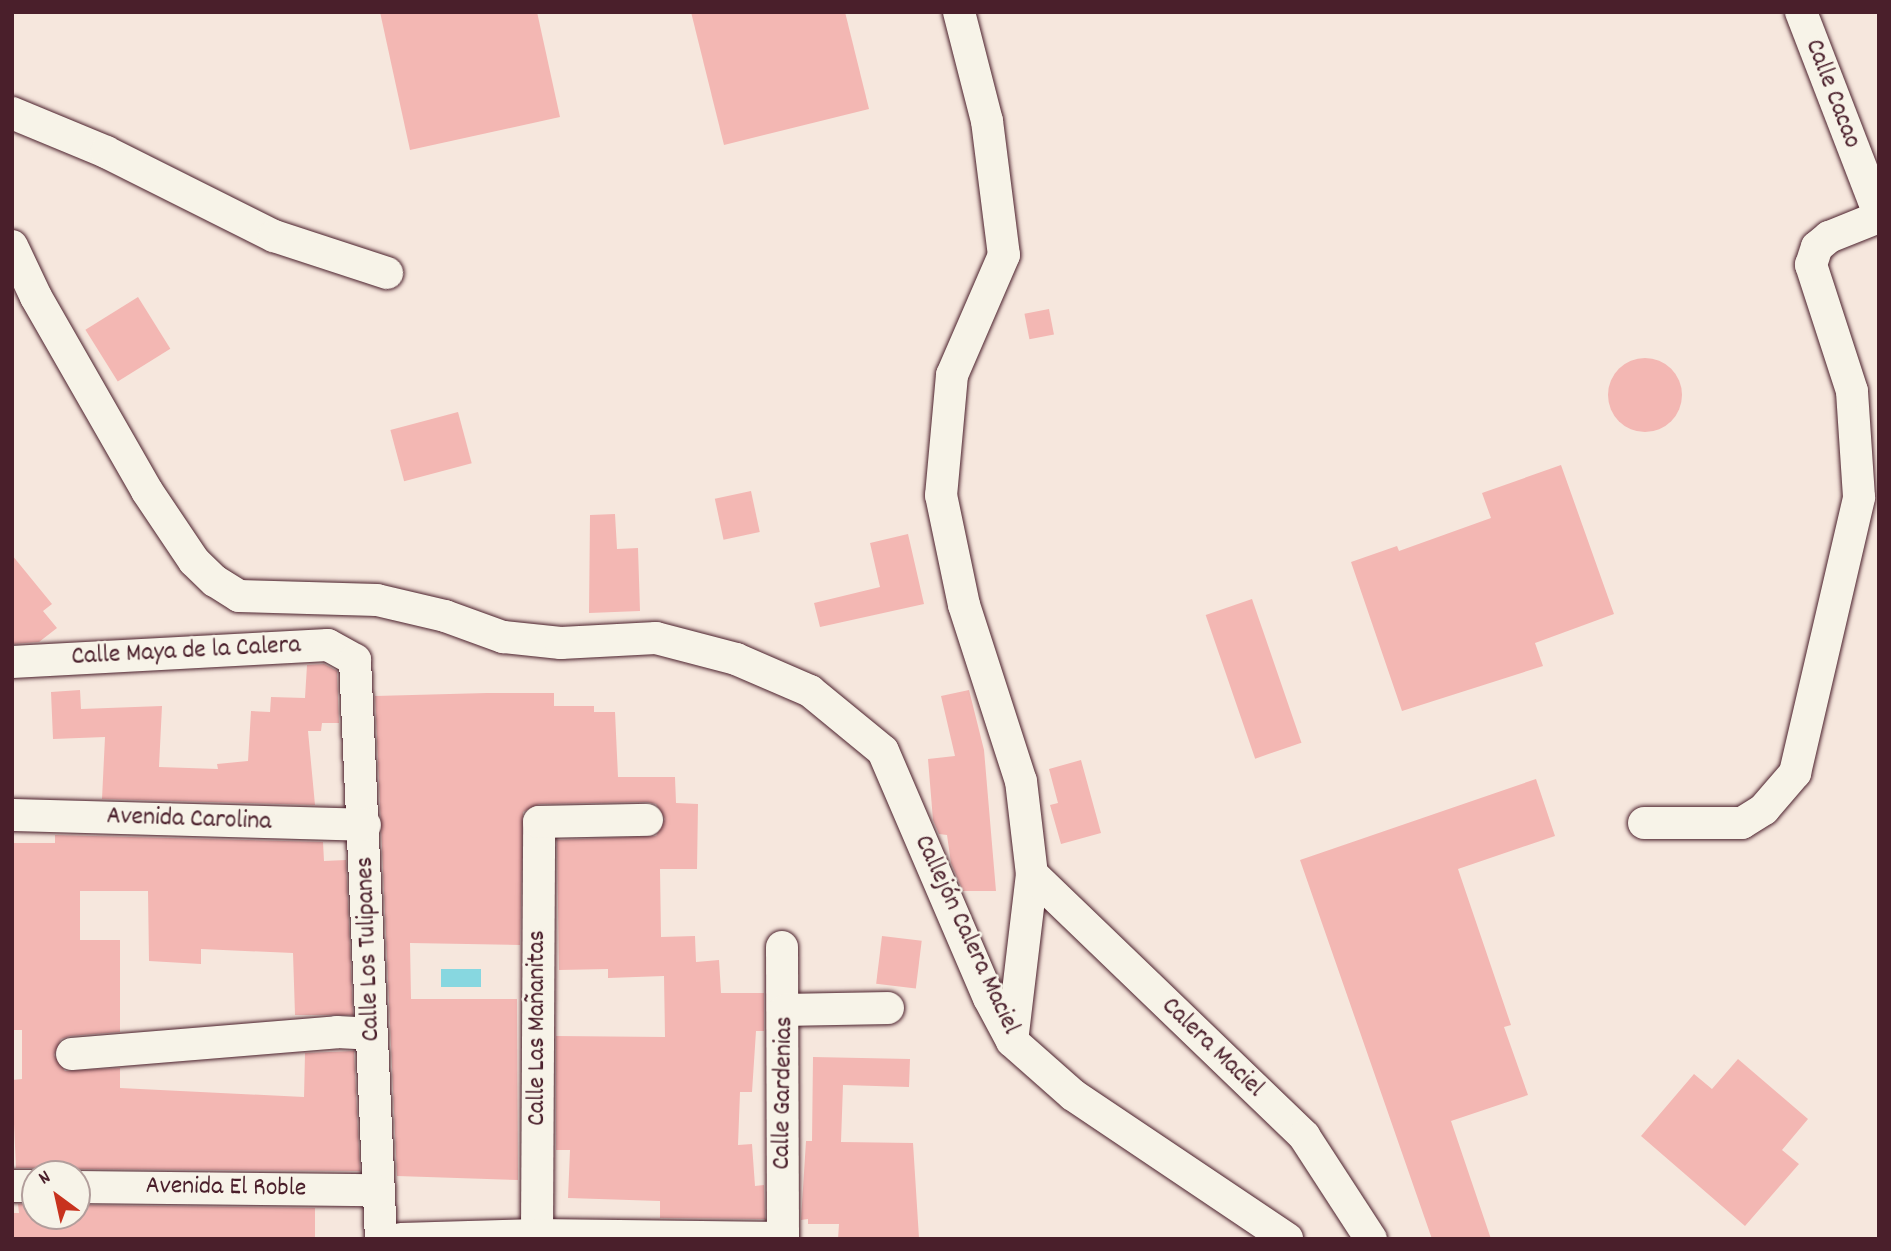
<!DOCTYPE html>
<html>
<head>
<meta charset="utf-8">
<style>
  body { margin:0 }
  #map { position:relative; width:1891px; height:1251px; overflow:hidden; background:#f6e7dd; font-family:Dekko,sans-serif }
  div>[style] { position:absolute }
  .water>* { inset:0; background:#87d7e0; transform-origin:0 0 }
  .building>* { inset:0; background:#f3b7b3; transform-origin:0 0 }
  .round { border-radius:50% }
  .roads { filter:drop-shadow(0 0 2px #4a1f2b) drop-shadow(0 0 2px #4a1f2b) }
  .minor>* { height:32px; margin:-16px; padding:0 16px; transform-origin:16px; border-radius:16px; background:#f7f3e8 }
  span { translate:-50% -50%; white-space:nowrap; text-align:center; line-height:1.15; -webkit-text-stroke:5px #f7f3e8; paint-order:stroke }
  .street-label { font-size:26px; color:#4a1f2b }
  .frame { position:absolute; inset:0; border:14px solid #4a1f2b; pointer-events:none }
  .north { position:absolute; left:21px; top:1160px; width:70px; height:70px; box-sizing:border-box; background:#f7f3e8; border:2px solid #b29e9c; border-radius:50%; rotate:327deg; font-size:19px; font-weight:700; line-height:28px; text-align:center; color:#4a1f2b }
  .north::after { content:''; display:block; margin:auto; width:24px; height:32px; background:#c8321e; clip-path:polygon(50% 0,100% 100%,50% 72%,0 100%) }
</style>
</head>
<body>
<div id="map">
  <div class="water">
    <i style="left:441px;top:969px;width:40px;height:18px"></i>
  </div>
  <div class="building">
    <i style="clip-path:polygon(380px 12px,537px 12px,560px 117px,410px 150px)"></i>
    <i style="clip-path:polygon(691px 12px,845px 12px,869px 109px,724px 145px)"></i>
    <i style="left:138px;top:297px;width:61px;height:62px;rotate:58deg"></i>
    <i style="left:1049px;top:309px;width:26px;height:25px;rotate:79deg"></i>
    <i class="round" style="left:1608px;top:358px;width:74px;height:74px"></i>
    <i style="left:458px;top:412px;width:53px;height:70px;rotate:75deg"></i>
    <i style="clip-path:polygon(1561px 465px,1614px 614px,1535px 643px,1543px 666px,1402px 711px,1351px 562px,1397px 546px,1399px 551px,1491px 518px,1482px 493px)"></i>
    <i style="left:751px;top:491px;width:42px;height:37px;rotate:78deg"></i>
    <i style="clip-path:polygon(615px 514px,617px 549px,638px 548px,640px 611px,589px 613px,590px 515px)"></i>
    <i style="clip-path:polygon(908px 534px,924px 604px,820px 627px,814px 603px,880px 587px,870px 543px)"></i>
    <i style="clip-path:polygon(12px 555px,52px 604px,43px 611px,57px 628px,39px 642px,12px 644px)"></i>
    <i style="left:1252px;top:599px;width:152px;height:49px;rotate:71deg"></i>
    <i style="clip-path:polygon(324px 664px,337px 671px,339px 723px,322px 723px,321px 731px,308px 731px,315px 805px,102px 799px,105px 737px,53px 739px,51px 692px,80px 690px,81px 709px,162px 706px,159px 767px,218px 769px,217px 764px,248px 761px,251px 711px,270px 712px,271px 697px,305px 698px,307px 665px)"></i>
    <i style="clip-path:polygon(969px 690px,984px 750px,996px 891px,963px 891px,951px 863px,947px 835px,939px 834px,933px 820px,928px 759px,955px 756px,941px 696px)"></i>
    <i style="clip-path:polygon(487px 693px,554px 693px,554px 706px,594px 706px,594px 712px,615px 712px,618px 777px,675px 777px,676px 803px,698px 804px,697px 869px,660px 869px,661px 937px,695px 936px,696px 962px,719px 960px,721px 993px,764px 993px,764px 1031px,756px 1031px,752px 1092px,740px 1092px,738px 1145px,752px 1144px,755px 1186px,764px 1185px,765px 1219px,660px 1218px,660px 1201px,568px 1198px,570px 1150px,556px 1150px,556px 1036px,665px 1037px,664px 976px,608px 978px,608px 969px,559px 970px,557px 840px,656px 836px,665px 819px,656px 804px,647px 802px,539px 804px,523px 812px,520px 945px,410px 943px,411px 999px,517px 999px,518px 1180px,397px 1176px,375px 696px)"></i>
    <i style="clip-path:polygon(1081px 760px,1101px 833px,1061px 844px,1050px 805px,1058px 803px,1049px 769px)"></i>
    <i style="clip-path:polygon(1536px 779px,1555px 836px,1458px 869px,1511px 1025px,1504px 1027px,1528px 1095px,1451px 1121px,1491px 1239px,1432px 1239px,1300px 860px)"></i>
    <i style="clip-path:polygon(55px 835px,323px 842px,324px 861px,346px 860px,353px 1015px,295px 1015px,293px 953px,201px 949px,201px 964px,149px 961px,148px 891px,80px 891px,80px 940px,120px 940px,120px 1032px,70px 1036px,61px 1039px,54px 1055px,65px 1071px,120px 1068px,120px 1088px,304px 1097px,305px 1053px,354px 1051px,360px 1171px,77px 1169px,48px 1174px,36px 1168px,16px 1168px,12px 1080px,22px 1079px,22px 1030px,12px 1030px,12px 843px,55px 843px)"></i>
    <i style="left:882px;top:936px;width:40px;height:48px;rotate:7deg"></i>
    <i style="clip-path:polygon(813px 1057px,910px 1059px,909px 1087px,843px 1085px,841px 1142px,913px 1143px,919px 1238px,838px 1239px,839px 1224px,808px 1224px,808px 1219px,801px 1220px,806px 1141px,812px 1141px)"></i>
    <i style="clip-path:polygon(1738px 1059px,1808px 1119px,1782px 1150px,1799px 1164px,1745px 1226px,1641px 1136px,1694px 1074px,1712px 1089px)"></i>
    <i style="clip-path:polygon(18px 1204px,35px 1204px,35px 1216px,77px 1216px,77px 1205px,315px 1208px,315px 1239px,12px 1239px,12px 1213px,19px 1213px)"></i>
  </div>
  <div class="roads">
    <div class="minor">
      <i style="left:959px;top:12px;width:113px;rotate:75.6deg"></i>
      <i style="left:987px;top:121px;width:135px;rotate:82.8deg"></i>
      <i style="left:1004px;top:255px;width:131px;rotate:113.4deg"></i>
      <i style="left:952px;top:375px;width:121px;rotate:95.2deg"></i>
      <i style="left:941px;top:495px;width:112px;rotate:78.2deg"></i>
      <i style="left:964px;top:605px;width:185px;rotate:72.1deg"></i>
      <i style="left:1021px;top:781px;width:94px;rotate:83.3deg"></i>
      <i style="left:1032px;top:874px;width:168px;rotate:96.8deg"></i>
      <i style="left:1801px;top:12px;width:217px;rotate:68.9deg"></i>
      <i style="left:12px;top:113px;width:102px;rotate:22.5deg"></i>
      <i style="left:106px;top:152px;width:188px;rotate:26.6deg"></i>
      <i style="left:274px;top:236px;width:119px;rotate:18.1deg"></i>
      <i style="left:12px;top:246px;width:56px;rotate:64.8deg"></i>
      <i style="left:36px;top:297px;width:224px;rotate:60.2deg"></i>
      <i style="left:147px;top:491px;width:84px;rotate:56.1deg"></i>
      <i style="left:194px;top:561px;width:29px;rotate:44deg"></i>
      <i style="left:215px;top:581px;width:28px;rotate:32deg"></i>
      <i style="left:239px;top:596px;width:138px;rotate:1.7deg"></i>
      <i style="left:377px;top:600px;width:70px;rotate:13.2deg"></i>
      <i style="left:445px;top:616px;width:62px;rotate:19.9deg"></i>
      <i style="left:503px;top:637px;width:58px;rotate:5.9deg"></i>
      <i style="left:561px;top:643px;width:95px;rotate:-3deg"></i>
      <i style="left:656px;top:638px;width:83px;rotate:14.7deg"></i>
      <i style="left:736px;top:659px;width:81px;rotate:23.4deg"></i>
      <i style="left:810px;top:691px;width:94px;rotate:39.4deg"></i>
      <i style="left:883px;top:751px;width:269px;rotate:66.8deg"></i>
      <i style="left:989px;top:998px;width:49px;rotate:61.9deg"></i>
      <i style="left:1012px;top:1041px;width:81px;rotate:41.5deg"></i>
      <i style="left:1073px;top:1095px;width:258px;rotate:33.9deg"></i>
      <i style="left:12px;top:662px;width:316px;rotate:-3.1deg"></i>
      <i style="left:328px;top:645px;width:31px;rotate:29deg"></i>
      <i style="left:355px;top:660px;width:580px;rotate:87.43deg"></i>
      <i style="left:12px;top:815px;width:353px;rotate:1.6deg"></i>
      <i style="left:1644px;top:823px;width:98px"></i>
      <i style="left:1742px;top:823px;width:26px;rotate:-32deg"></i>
      <i style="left:1764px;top:809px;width:48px;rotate:-49.3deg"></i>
      <i style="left:1795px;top:773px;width:283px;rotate:-76.9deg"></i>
      <i style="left:1859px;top:497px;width:106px;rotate:-93.8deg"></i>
      <i style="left:1852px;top:391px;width:133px;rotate:-108deg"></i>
      <i style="left:1811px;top:265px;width:19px;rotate:-72deg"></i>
      <i style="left:1817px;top:247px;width:16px;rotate:-40deg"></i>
      <i style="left:1829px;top:237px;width:54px;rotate:-21.8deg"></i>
      <i style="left:1032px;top:874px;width:378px;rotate:43.9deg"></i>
      <i style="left:1304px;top:1136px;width:123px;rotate:57deg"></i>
      <i style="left:782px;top:947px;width:292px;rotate:89.8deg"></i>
      <i style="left:785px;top:1010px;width:103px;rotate:-1.1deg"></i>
      <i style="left:72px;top:1054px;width:266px;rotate:-4.7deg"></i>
      <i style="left:337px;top:1032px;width:34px;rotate:3deg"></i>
      <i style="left:12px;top:1186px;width:23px"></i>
      <i style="left:77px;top:1187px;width:299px;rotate:0.6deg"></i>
      <i style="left:537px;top:1235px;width:413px;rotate:-89.7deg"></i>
      <i style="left:539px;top:822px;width:108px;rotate:-1.1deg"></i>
      <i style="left:401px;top:1239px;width:136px;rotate:-1.7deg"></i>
      <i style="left:537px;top:1235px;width:246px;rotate:0.7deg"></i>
    </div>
  </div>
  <div class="street-label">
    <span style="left:1832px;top:94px;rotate:69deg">Calle Cacao</span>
    <span style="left:186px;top:652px;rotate:-3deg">Calle Maya de la Calera</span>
    <span style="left:189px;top:820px;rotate:2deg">Avenida Carolina</span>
    <span style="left:966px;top:935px;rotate:65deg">Callejón Calera Maciel</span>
    <span style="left:369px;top:949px;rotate:-92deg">Calle Los Tulipanes</span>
    <span style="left:538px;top:1028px;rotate:-90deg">Calle Las Mañanitas</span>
    <span style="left:1212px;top:1048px;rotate:44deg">Calera Maciel</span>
    <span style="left:784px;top:1093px;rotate:-89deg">Calle Gardenias</span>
    <span style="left:226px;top:1188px;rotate:1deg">Avenida El Roble</span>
  </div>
  <div class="frame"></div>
  <div class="north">N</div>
</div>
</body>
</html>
